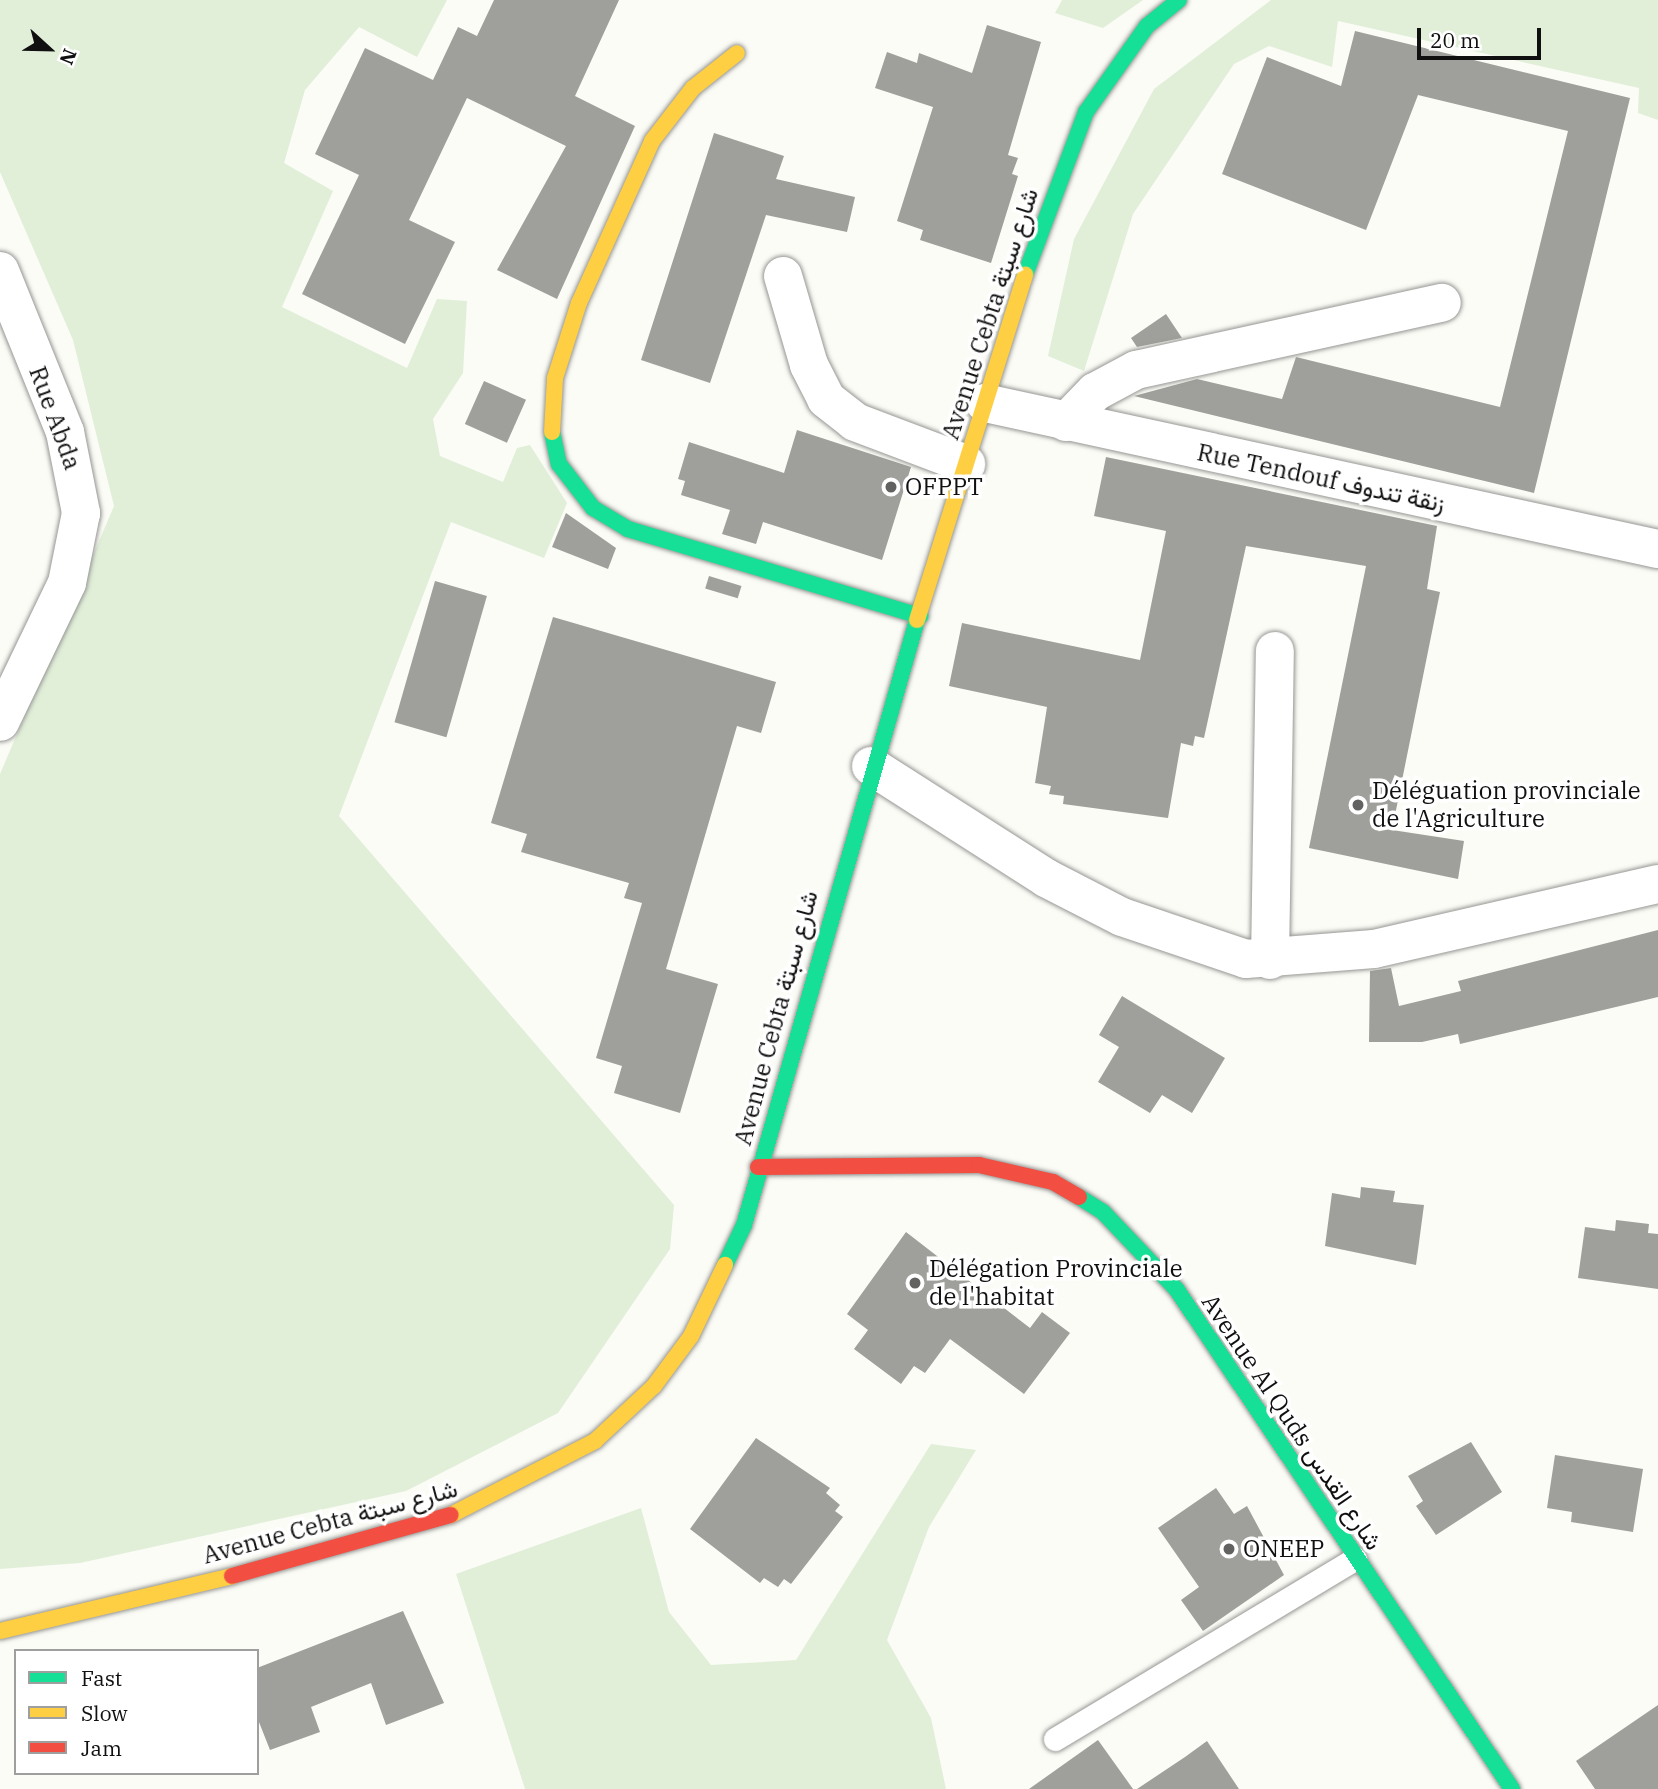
<!DOCTYPE html>
<html>
<head>
<meta charset="utf-8">
<style>
  body { margin:0 }
  #map { position:relative; width:1658px; height:1789px; overflow:hidden; background:#fbfcf6; font-family:"IBM Plex Serif",Vazirmatn,serif }
  div>[style] { position:absolute }
  .green>* { inset:0; background:#e1efd9 }
  .building>* { inset:0; background:#9f9f9b; transform-origin:0 0 }
  .roads { filter:drop-shadow(0 0 2px #969694) drop-shadow(0 0 2px #969694) }
  .lane>* { height:23px; margin:-11.5px; padding:0 11.5px; transform-origin:11.5px; border-radius:11.5px; background:#fefffe }
  .street>* { height:38px; margin:-19px; padding:0 19px; transform-origin:19px; border-radius:19px; background:#fefffe }
  .fast>* { height:16px; margin:-8px; padding:0 8px; transform-origin:8px; border-radius:8px; background:#16e098 }
  .slow>* { height:16px; margin:-8px; padding:0 8px; transform-origin:8px; border-radius:8px; background:#ffcf43 }
  .jam>* { height:16px; margin:-8px; padding:0 8px; transform-origin:8px; border-radius:8px; background:#f24e42 }
  .dots>* { width:19px; height:19px; translate:-50% -50%; box-sizing:border-box; border:4px solid #fff; border-radius:50% }
  span { translate:-50% -50%; white-space:nowrap; text-align:center; line-height:1.15; -webkit-text-stroke:7px #fff; paint-order:stroke }
  .street-label { font-size:24px; color:#101010 }
  .poi-label { font-size:24px; color:#101010 }
  .left { translate:0 -50%; text-align:left }
  .legend { position:absolute; left:14px; top:1649px; width:245px; height:126px; box-sizing:border-box; background:#fff; border:2px solid #9f9f9f; margin:0; padding:9px 12px; list-style:none; font-size:21px; color:#101010 }
  .legend li { display:flex; align-items:center; gap:14px; height:35px }
  .legend b { width:35px; border:2px solid #9f9f9f }
  .north { position:absolute; left:14px; top:14px; width:70px; height:70px; -webkit-text-stroke:5px #fff; paint-order:stroke; rotate:112deg; font-size:19px; font-weight:700; line-height:28px; text-align:center; color:#101010 }
  .north::after { content:''; display:block; margin:auto; width:24px; height:32px; background:#101010; clip-path:polygon(50% 0,100% 100%,50% 72%,0 100%) }
  .scale { position:absolute; left:1417px; top:28px; width:124px; height:32px; box-sizing:border-box; border:4px solid #101010; border-top:0; padding-left:9px; font-size:21px; line-height:24px; white-space:nowrap; color:#101010; -webkit-text-stroke:5px #fff; paint-order:stroke }
</style>
</head>
<body>
<div id="map">
  <div class="green">
    <i style="clip-path:polygon(0 0,447px 0,417px 57px,359px 27px,305px 90px,284px 163px,333px 191px,282px 307px,407px 368px,437px 299px,467px 301px,463px 373px,433px 419px,440px 456px,503px 482px,517px 448px,530px 445px,567px 503px,544px 558px,451px 522px,339px 816px,674px 1205px,670px 1249px,558px 1413px,406px 1491px,80px 1563px,0 1569px,0 774px,114px 506px,73px 340px,0 172px)"></i>
    <i style="clip-path:polygon(1062px 0,1143px 0,1103px 28px,1055px 13px)"></i>
    <i style="clip-path:polygon(1271px 0,1658px 0,1658px 120px,1638px 113px,1639px 88px,1338px 21px,1332px 67px,1269px 46px,1234px 64px,1133px 214px,1084px 371px,1048px 356px,1074px 239px,1154px 89px)"></i>
    <i style="clip-path:polygon(931px 1444px,976px 1450px,929px 1527px,887px 1640px,931px 1718px,946px 1789px,525px 1789px,456px 1574px,641px 1508px,669px 1612px,711px 1665px,796px 1660px)"></i>
  </div>
  <div class="building">
    <i style="clip-path:polygon(494px 0,619px 0,575px 96px,635px 126px,557px 299px,497px 270px,566px 146px,467px 98px,409px 220px,455px 242px,405px 344px,302px 294px,359px 175px,315px 154px,365px 48px,433px 80px,458px 27px,477px 36px)"></i>
    <i style="clip-path:polygon(987px 25px,1041px 42px,1008px 155px,1018px 158px,1012px 174px,1018px 176px,991px 263px,920px 240px,923px 230px,897px 221px,933px 107px,875px 88px,887px 52px,917px 63px,919px 53px,972px 73px)"></i>
    <i style="clip-path:polygon(1355px 31px,1630px 98px,1534px 493px,1134px 396px,1197px 379px,1282px 399px,1296px 357px,1500px 407px,1568px 131px,1418px 95px,1366px 230px,1222px 174px,1267px 57px,1341px 86px)"></i>
    <i style="clip-path:polygon(714px 133px,784px 156px,776px 179px,855px 197px,847px 232px,766px 215px,710px 383px,641px 360px)"></i>
    <i style="clip-path:polygon(1166px 314px,1182px 338px,1137px 347px,1131px 338px)"></i>
    <i style="left:484px;top:381px;width:46px;height:47px;rotate:24deg"></i>
    <i style="clip-path:polygon(797px 430px,911px 467px,882px 560px,763px 522px,756px 544px,722px 534px,730px 510px,681px 495px,685px 481px,678px 479px,689px 442px,784px 473px)"></i>
    <i style="clip-path:polygon(1106px 457px,1437px 526px,1427px 589px,1440px 592px,1392px 830px,1464px 841px,1458px 879px,1309px 848px,1366px 566px,1246px 546px,1204px 738px,1195px 736px,1193px 746px,1181px 743px,1168px 818px,1063px 804px,1064px 796px,1049px 794px,1051px 786px,1035px 783px,1047px 707px,949px 686px,962px 623px,1140px 660px,1166px 531px,1094px 516px)"></i>
    <i style="clip-path:polygon(566px 513px,616px 548px,608px 569px,552px 547px)"></i>
    <i style="left:709px;top:576px;width:34px;height:13px;rotate:17deg"></i>
    <i style="left:435px;top:581px;width:54px;height:147px;rotate:16deg"></i>
    <i style="clip-path:polygon(553px 617px,776px 682px,761px 733px,737px 726px,666px 969px,718px 984px,680px 1113px,614px 1093px,622px 1066px,596px 1058px,642px 903px,624px 898px,629px 883px,521px 852px,527px 834px,491px 823px)"></i>
    <i style="clip-path:polygon(1658px 930px,1658px 997px,1460px 1044px,1458px 1034px,1422px 1042px,1369px 1042px,1370px 971px,1391px 968px,1399px 1006px,1461px 991px,1458px 981px)"></i>
    <i style="clip-path:polygon(1122px 996px,1225px 1058px,1192px 1113px,1162px 1095px,1150px 1113px,1098px 1082px,1119px 1047px,1099px 1035px)"></i>
    <i style="clip-path:polygon(1361px 1187px,1395px 1191px,1393px 1202px,1424px 1205px,1416px 1265px,1325px 1246px,1332px 1193px,1360px 1198px)"></i>
    <i style="clip-path:polygon(1616px 1220px,1649px 1224px,1648px 1233px,1658px 1234px,1658px 1289px,1578px 1278px,1585px 1227px,1615px 1231px)"></i>
    <i style="clip-path:polygon(906px 1232px,1030px 1328px,1042px 1312px,1070px 1333px,1024px 1394px,950px 1339px,925px 1373px,914px 1366px,901px 1384px,854px 1349px,868px 1330px,847px 1314px)"></i>
    <i style="clip-path:polygon(756px 1438px,830px 1488px,826px 1493px,840px 1505px,835px 1511px,843px 1517px,791px 1584px,784px 1579px,778px 1587px,764px 1578px,760px 1583px,690px 1529px)"></i>
    <i style="clip-path:polygon(1471px 1442px,1502px 1492px,1436px 1535px,1416px 1506px,1423px 1501px,1408px 1476px)"></i>
    <i style="clip-path:polygon(1555px 1455px,1643px 1469px,1633px 1532px,1571px 1522px,1572px 1512px,1547px 1508px)"></i>
    <i style="clip-path:polygon(1216px 1488px,1234px 1514px,1247px 1506px,1284px 1575px,1203px 1631px,1181px 1600px,1199px 1587px,1158px 1528px)"></i>
    <i style="clip-path:polygon(403px 1611px,444px 1703px,386px 1725px,371px 1683px,311px 1707px,320px 1732px,270px 1750px,257px 1717px,257px 1668px)"></i>
    <i style="clip-path:polygon(1658px 1705px,1658px 1789px,1595px 1789px,1576px 1761px)"></i>
    <i style="clip-path:polygon(1098px 1740px,1133px 1789px,1029px 1789px)"></i>
    <i style="clip-path:polygon(1207px 1741px,1239px 1789px,1137px 1789px,1185px 1757px)"></i>
  </div>
  <div class="roads">
    <div class="lane">
      <i style="left:1055px;top:1739px;width:350px;rotate:-31deg"></i>
    </div>
    <div class="street">
      <i style="left:0;top:271px;width:174px;rotate:68deg"></i>
      <i style="left:65px;top:432px;width:83px;rotate:78.8deg"></i>
      <i style="left:81px;top:513px;width:71px;rotate:101.3deg"></i>
      <i style="left:67px;top:583px;width:154px;rotate:115.7deg"></i>
      <i style="left:783px;top:276px;width:93px;rotate:73.7deg"></i>
      <i style="left:809px;top:365px;width:38px;rotate:63deg"></i>
      <i style="left:826px;top:399px;width:37px;rotate:38deg"></i>
      <i style="left:855px;top:422px;width:119px;rotate:20.7deg"></i>
      <i style="left:985px;top:403px;width:689px;rotate:12.24deg"></i>
      <i style="left:1066px;top:422px;width:42px;rotate:-46deg"></i>
      <i style="left:1095px;top:392px;width:47px;rotate:-28.2deg"></i>
      <i style="left:1136px;top:370px;width:313px;rotate:-12.4deg"></i>
      <i style="left:871px;top:766px;width:208px;rotate:32.6deg"></i>
      <i style="left:1046px;top:878px;width:85px;rotate:27.2deg"></i>
      <i style="left:1122px;top:917px;width:131px;rotate:18.7deg"></i>
      <i style="left:1246px;top:959px;width:128px;rotate:-4.5deg"></i>
      <i style="left:1374px;top:949px;width:291px;rotate:-12.9deg"></i>
      <i style="left:1270px;top:960px;width:309px;rotate:-89.1deg"></i>
    </div>
    <div class="fast">
      <i style="left:1025px;top:275px;width:174px;rotate:-69.5deg"></i>
      <i style="left:1086px;top:112px;width:105px;rotate:-54.7deg"></i>
      <i style="left:1147px;top:26px;width:41px;rotate:-39.1deg"></i>
      <i style="left:552px;top:432px;width:33px;rotate:78deg"></i>
      <i style="left:559px;top:464px;width:56px;rotate:52.3deg"></i>
      <i style="left:593px;top:508px;width:41px;rotate:31deg"></i>
      <i style="left:628px;top:529px;width:305px;rotate:16.6deg"></i>
      <i style="left:1079px;top:1197px;width:28px;rotate:32deg"></i>
      <i style="left:1103px;top:1212px;width:108px;rotate:46.5deg"></i>
      <i style="left:1177px;top:1290px;width:601px;rotate:56.12deg"></i>
      <i style="left:725px;top:1265px;width:44px;rotate:-64.6deg"></i>
      <i style="left:744px;top:1225px;width:629px;rotate:-74.04deg"></i>
    </div>
    <div class="slow">
      <i style="left:552px;top:432px;width:54px;rotate:-86.8deg"></i>
      <i style="left:555px;top:378px;width:79px;rotate:-72.3deg"></i>
      <i style="left:579px;top:303px;width:178px;rotate:-65.7deg"></i>
      <i style="left:652px;top:141px;width:67px;rotate:-52.3deg"></i>
      <i style="left:693px;top:88px;width:56px;rotate:-38.5deg"></i>
      <i style="left:917px;top:620px;width:362px;rotate:-72.6deg"></i>
      <i style="left:451px;top:1515px;width:162px;rotate:-27.2deg"></i>
      <i style="left:595px;top:1441px;width:81px;rotate:-43deg"></i>
      <i style="left:654px;top:1386px;width:62px;rotate:-53.5deg"></i>
      <i style="left:691px;top:1336px;width:79px;rotate:-64.4deg"></i>
      <i style="left:0;top:1631px;width:238px;rotate:-13.3deg"></i>
    </div>
    <div class="jam">
      <i style="left:758px;top:1167px;width:221px;rotate:-0.5deg"></i>
      <i style="left:979px;top:1165px;width:76px;rotate:12.9deg"></i>
      <i style="left:1053px;top:1182px;width:30px;rotate:30deg"></i>
      <i style="left:232px;top:1576px;width:227px;rotate:-15.6deg"></i>
    </div>
  </div>
  <div class="dots">
    <i style="left:891px;top:487px;background:#626360"></i>
    <i style="left:1358px;top:805px;background:#626360"></i>
    <i style="left:915px;top:1283px;background:#626360"></i>
    <i style="left:1229px;top:1549px;background:#626360"></i>
  </div>
  <div class="street-label">
    <span style="left:990px;top:314px;rotate:-72deg">Avenue Cebta شارع سبتة</span>
    <span style="left:55px;top:418px;rotate:70deg">Rue Abda</span>
    <span style="left:1321px;top:478px;rotate:12deg">Rue Tendouf زنقة تندوف</span>
    <span style="left:776px;top:1018px;rotate:-75deg">Avenue Cebta شارع سبتة</span>
    <span style="left:1292px;top:1422px;rotate:56deg">Avenue Al Quds شارع القدس</span>
    <span style="left:330px;top:1522px;rotate:-15deg">Avenue Cebta شارع سبتة</span>
  </div>
  <div class="poi-label">
    <span class="left" style="left:905px;top:487px">OFPPT</span>
    <span class="left" style="left:1372px;top:805px">Déléguation provinciale<br>de l'Agriculture</span>
    <span class="left" style="left:929px;top:1283px">Délégation Provinciale<br>de l'habitat</span>
    <span class="left" style="left:1243px;top:1549px">ONEEP</span>
  </div>
  <ul class="legend">
  <li><b style="height:9px;background:#16e098"></b>Fast</li>
  <li><b style="height:9px;background:#ffcf43"></b>Slow</li>
  <li><b style="height:9px;background:#f24e42"></b>Jam</li>
  </ul>
  <div class="north">N</div>
  <div class="scale">20 m</div>
</div>
</body>
</html>
